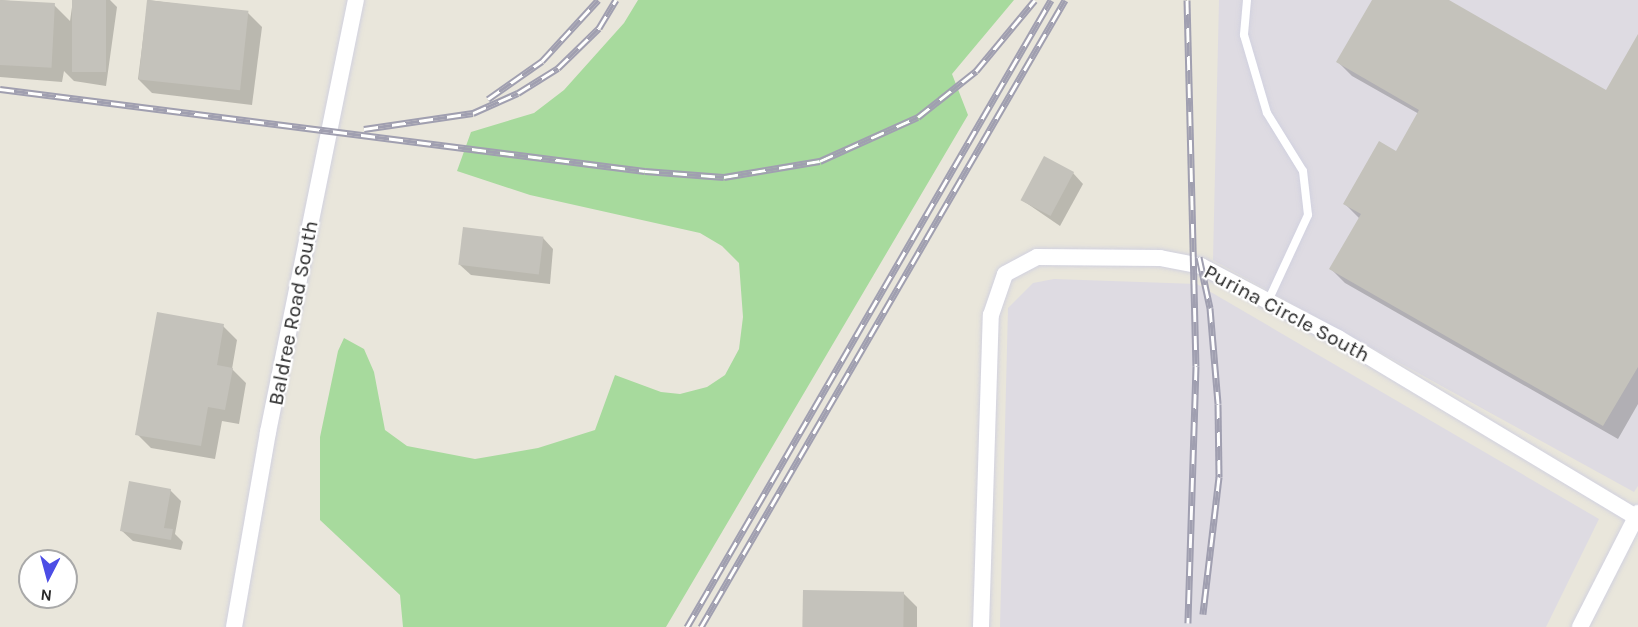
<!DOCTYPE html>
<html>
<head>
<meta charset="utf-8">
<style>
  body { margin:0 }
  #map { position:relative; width:1638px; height:627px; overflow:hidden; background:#e9e6db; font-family:Karla,sans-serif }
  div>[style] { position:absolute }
  .industrial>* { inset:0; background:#dedbe2 }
  .green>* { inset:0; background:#a7da9d }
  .shadow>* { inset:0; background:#0003 }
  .building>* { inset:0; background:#c4c2bb; transform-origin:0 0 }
  .roads { filter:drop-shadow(0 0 2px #d1d1df) drop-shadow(0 0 2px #d1d1df) }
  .service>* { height:8px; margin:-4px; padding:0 4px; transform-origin:4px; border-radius:4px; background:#fff }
  .minor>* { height:16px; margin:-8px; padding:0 8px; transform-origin:8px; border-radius:8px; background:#fff }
  .rail>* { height:7px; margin-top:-3.5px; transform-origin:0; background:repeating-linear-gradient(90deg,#fff 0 14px,#a09fb0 0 28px); box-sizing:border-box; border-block:2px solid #a09fb0 }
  span { translate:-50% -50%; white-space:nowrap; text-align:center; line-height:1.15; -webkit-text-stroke:4.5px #fff; paint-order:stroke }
  .street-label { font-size:21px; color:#282828 }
  .north { position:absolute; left:18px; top:549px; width:60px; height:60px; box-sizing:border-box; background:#fff; border:2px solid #a9a9a9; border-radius:50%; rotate:186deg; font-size:16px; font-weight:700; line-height:24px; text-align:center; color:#282828 }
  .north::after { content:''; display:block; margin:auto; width:21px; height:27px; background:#4c4de5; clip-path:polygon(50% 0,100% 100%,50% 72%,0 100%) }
</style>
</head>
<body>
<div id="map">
  <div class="industrial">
    <i style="clip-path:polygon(1219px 0,1638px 0,1638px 486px,1634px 492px,1213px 260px)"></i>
    <i style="clip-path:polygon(1054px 279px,1197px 284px,1599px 519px,1546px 627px,1000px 627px,1008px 308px,1033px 283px)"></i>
  </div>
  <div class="green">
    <i style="clip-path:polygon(638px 0,1014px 0,952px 74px,968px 115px,666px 627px,403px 627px,400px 595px,320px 520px,320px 437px,338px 351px,344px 338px,364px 349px,374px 372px,385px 430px,407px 446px,475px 459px,538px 448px,595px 430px,615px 375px,661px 392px,680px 394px,707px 387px,725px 375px,739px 349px,743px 317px,739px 263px,722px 246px,700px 233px,530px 195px,457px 171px,471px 132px,534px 113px,564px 90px,624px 23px)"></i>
  </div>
  <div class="shadow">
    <i style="clip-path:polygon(0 0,54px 5px,70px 21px,73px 0,110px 0,117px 7px,106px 86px,74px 81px,64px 71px,62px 82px,0 77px)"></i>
    <i style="clip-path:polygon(148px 0,248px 13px,262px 27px,252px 105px,152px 93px,138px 79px)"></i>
    <i style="clip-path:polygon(1374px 0,1446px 0,1606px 92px,1638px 37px,1638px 404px,1618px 439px,1345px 283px,1331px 269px,1360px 219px,1345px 204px,1397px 153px,1419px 114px,1352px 76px,1338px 62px)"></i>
    <i style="clip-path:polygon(1073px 173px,1083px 184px,1060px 226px,1022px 200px)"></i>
    <i style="clip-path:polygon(543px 238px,553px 249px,550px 284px,471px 275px,460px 265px)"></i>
    <i style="clip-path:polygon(223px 326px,237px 340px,232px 369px,246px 383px,239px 424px,222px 421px,215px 459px,151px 448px,137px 434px)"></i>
    <i style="clip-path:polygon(170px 490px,181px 501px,175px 534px,183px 542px,181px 550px,133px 541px,122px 531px)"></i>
    <i style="clip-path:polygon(903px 593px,917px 607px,917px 627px,804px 627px)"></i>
  </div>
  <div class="building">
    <i style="left:0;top:0;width:55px;height:65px;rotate:3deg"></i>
    <i style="left:72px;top:0;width:34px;height:72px"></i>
    <i style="left:147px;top:0;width:102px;height:80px;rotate:6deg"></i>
    <i style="clip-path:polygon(1372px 0,1449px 0,1606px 90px,1638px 34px,1638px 367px,1603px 426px,1329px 269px,1361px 214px,1343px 204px,1379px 141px,1396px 151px,1419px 110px,1336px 62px)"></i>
    <i style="left:1044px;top:156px;width:34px;height:50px;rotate:28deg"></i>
    <i style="left:463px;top:227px;width:81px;height:38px;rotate:7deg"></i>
    <i style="clip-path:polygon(157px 312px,224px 324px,217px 365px,233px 368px,225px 410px,208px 407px,201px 446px,135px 435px)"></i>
    <i style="clip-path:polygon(129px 481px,171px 489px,164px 528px,173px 529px,171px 540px,120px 531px)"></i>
    <i style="left:803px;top:590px;width:101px;height:37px;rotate:1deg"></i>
  </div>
  <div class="roads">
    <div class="service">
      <i style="left:1247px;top:0;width:35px;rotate:95deg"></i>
      <i style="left:1244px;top:35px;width:81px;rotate:73.6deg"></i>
      <i style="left:1267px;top:113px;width:68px;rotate:58.2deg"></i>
      <i style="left:1303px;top:171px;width:44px;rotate:83.5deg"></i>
      <i style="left:1308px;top:215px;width:95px;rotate:114.9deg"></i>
    </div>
    <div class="minor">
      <i style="left:234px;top:627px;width:198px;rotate:-80.1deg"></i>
      <i style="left:268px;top:432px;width:441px;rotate:-78.5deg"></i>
      <i style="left:981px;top:627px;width:312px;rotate:-88.2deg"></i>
      <i style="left:991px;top:315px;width:43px;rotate:-71.1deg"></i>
      <i style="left:1005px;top:274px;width:36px;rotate:-28deg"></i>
      <i style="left:1037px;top:257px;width:123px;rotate:0.5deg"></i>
      <i style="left:1160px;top:258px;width:42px;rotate:11deg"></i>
      <i style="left:1201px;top:266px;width:155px;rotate:27.7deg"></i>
      <i style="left:1338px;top:338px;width:348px;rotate:31deg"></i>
      <i style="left:1580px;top:627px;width:128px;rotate:-63deg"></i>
    </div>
  </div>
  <div class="rail">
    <i style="left:1187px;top:0;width:366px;rotate:88.6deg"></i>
    <i style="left:1196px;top:366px;width:257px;rotate:91.8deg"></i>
    <i style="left:0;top:89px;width:650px;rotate:7.25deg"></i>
    <i style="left:645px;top:171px;width:79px;rotate:4.3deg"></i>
    <i style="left:724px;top:177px;width:97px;rotate:-9.5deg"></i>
    <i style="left:820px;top:161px;width:107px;rotate:-24.2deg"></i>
    <i style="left:918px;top:117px;width:74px;rotate:-38.4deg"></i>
    <i style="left:976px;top:71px;width:92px;rotate:-50.3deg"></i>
    <i style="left:488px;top:99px;width:66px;rotate:-35.1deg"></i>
    <i style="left:542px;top:61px;width:83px;rotate:-47.4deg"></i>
    <i style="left:364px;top:129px;width:110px;rotate:-8.4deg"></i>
    <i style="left:473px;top:113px;width:49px;rotate:-24deg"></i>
    <i style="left:518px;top:93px;width:47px;rotate:-32deg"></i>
    <i style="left:558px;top:68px;width:57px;rotate:-44.3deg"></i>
    <i style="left:599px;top:28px;width:33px;rotate:-59deg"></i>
    <i style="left:1199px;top:257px;width:52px;rotate:77.8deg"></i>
    <i style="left:1210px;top:308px;width:96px;rotate:85.2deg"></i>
    <i style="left:1218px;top:404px;width:73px;rotate:89.2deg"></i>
    <i style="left:1219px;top:477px;width:138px;rotate:96.7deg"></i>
    <i style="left:687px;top:627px;width:725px;rotate:-59.86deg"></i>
    <i style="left:701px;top:627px;width:725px;rotate:-59.86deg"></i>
  </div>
  <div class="street-label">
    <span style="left:293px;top:313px;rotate:-79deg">Baldree Road South</span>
    <span style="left:1287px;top:313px;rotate:28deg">Purina Circle South</span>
  </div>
  <div class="north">N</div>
</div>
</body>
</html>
